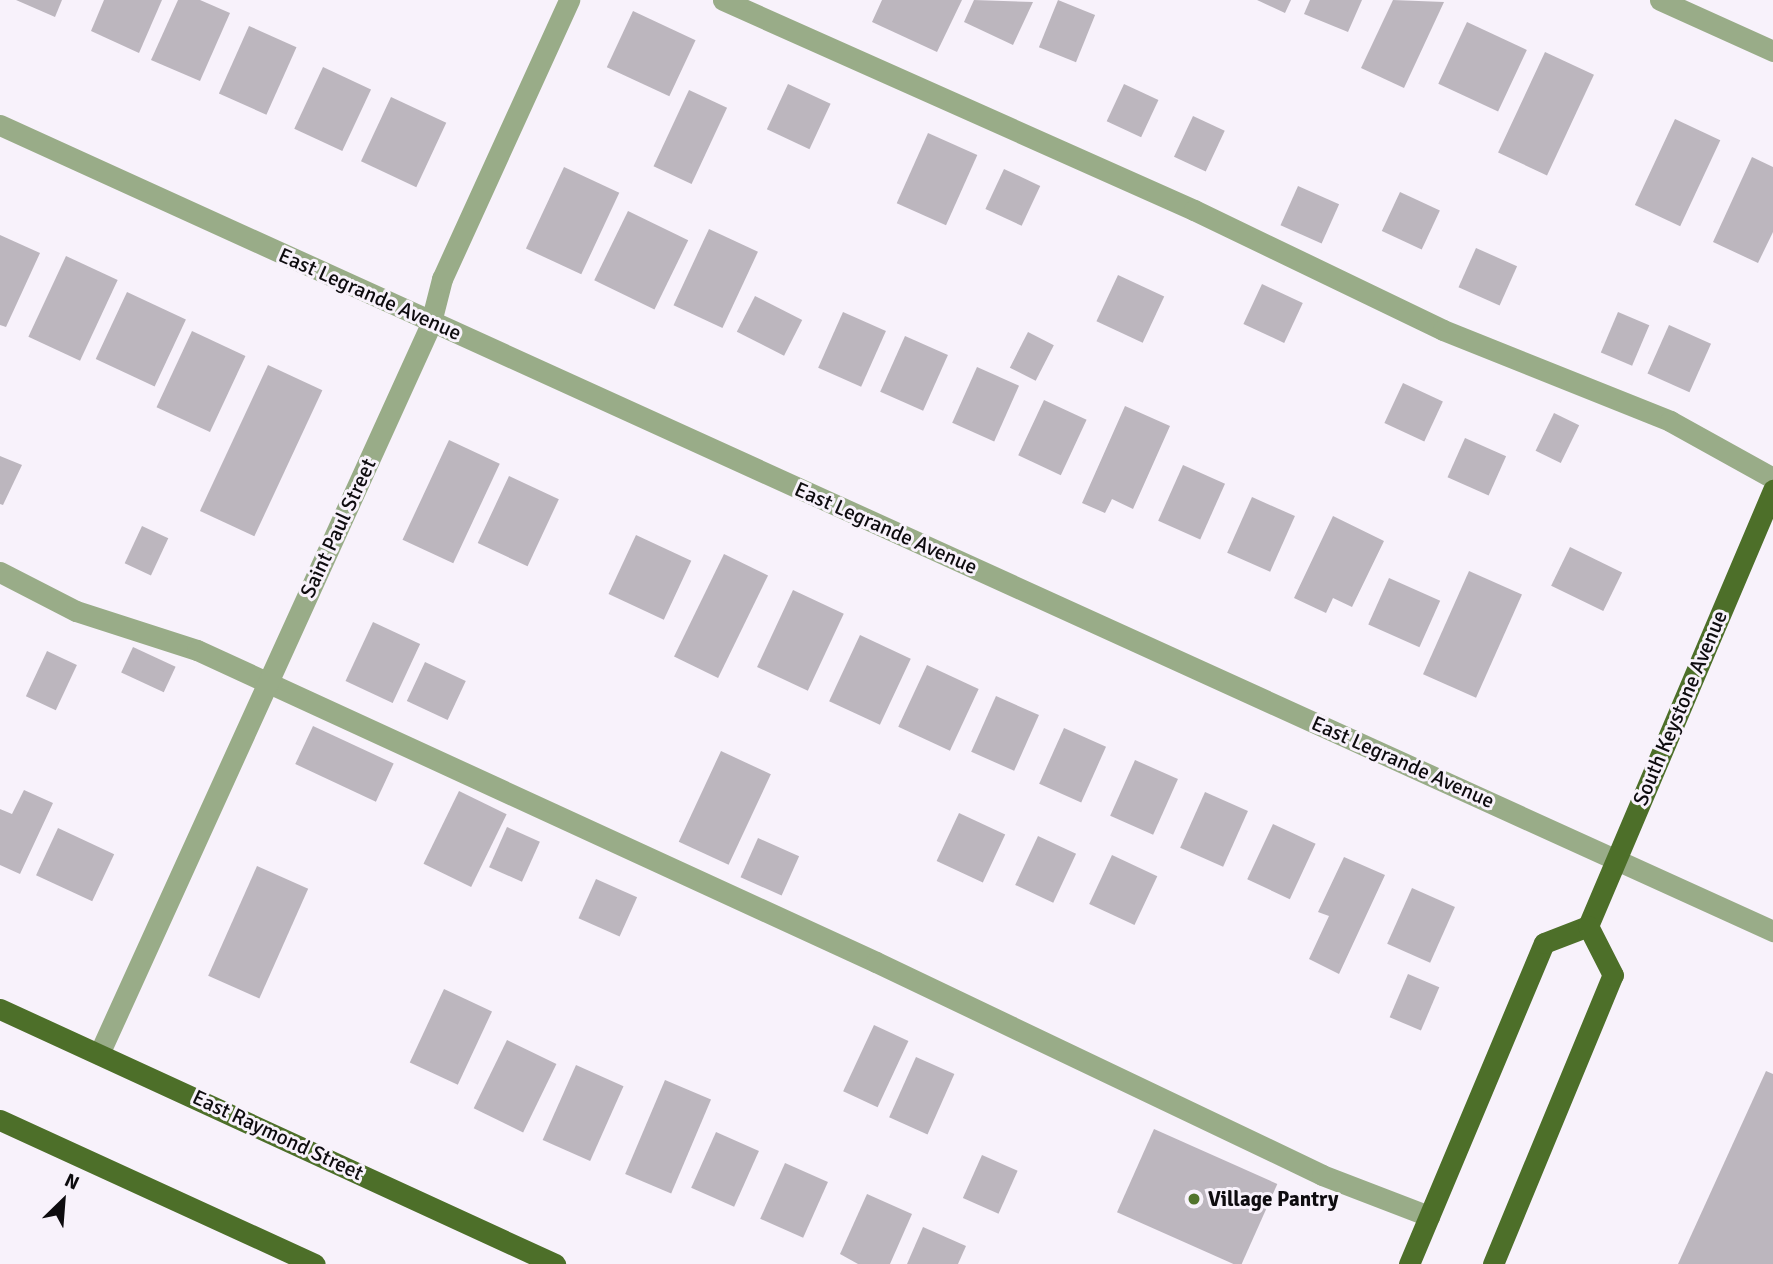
<!DOCTYPE html>
<html>
<head>
<meta charset="utf-8">
<style>
  body { margin:0 }
  #map { position:relative; width:1773px; height:1264px; overflow:hidden; background:#f8f2fb; font-family:Signika,sans-serif }
  div>[style] { position:absolute }
  .building>* { inset:0; background:#bcb6be; transform-origin:0 0 }
  .minor>* { height:21px; margin:-10.5px; padding:0 10.5px; transform-origin:10.5px; border-radius:10.5px; background:#99ac88 }
  .major>* { height:21px; margin:-10.5px; padding:0 10.5px; transform-origin:10.5px; border-radius:10.5px; background:#4d6f29 }
  .dots>* { width:19px; height:19px; translate:-50% -50%; box-sizing:border-box; border:4px solid #f8f2fb; border-radius:50% }
  span { translate:-50% -50%; white-space:nowrap; text-align:center; line-height:1.15; -webkit-text-stroke:6px #f8f2fb; paint-order:stroke }
  .street-label { font-size:21px; color:#0e0c0f }
  .poi-label { font-size:21px; color:#0e0c0f; font-weight:700 }
  .left { translate:0 -50%; text-align:left }
  .north { position:absolute; left:28px; top:1166px; width:70px; height:70px; -webkit-text-stroke:5px #f8f2fb; paint-order:stroke; rotate:25deg; font-size:19px; font-weight:700; line-height:28px; text-align:center; color:#0e0c0f }
  .north::after { content:''; display:block; margin:auto; width:24px; height:32px; background:#0e0c0f; clip-path:polygon(50% 0,100% 100%,50% 72%,0 100%) }
</style>
</head>
<body>
<div id="map">
  <div class="building">
    <i style="clip-path:polygon(16px 0,62px 0,55px 17px)"></i>
    <i style="clip-path:polygon(104px 0,162px 0,139px 53px,91px 31px)"></i>
    <i style="clip-path:polygon(178px 0,200px 0,230px 13px,200px 81px,151px 60px)"></i>
    <i style="clip-path:polygon(882px 0,962px 0,937px 52px,872px 22px)"></i>
    <i style="clip-path:polygon(974px 0,1033px 2px,1013px 45px,964px 22px)"></i>
    <i style="left:1058px;top:0;width:40px;height:51px;rotate:22deg"></i>
    <i style="clip-path:polygon(1257px 0,1291px 0,1285px 13px)"></i>
    <i style="clip-path:polygon(1310px 0,1362px 0,1348px 32px,1304px 14px)"></i>
    <i style="clip-path:polygon(1393px 0,1444px 2px,1404px 88px,1361px 68px)"></i>
    <i style="left:633px;top:11px;width:69px;height:62px;rotate:25deg"></i>
    <i style="left:1467px;top:22px;width:66px;height:68px;rotate:25deg"></i>
    <i style="left:249px;top:26px;width:52px;height:74px;rotate:24deg"></i>
    <i style="left:1545px;top:52px;width:54px;height:111px;rotate:25deg"></i>
    <i style="left:323px;top:67px;width:53px;height:68px;rotate:25deg"></i>
    <i style="left:788px;top:84px;width:47px;height:50px;rotate:25deg"></i>
    <i style="left:1124px;top:84px;width:38px;height:41px;rotate:25deg"></i>
    <i style="left:689px;top:90px;width:42px;height:84px;rotate:25deg"></i>
    <i style="left:391px;top:97px;width:61px;height:71px;rotate:25deg"></i>
    <i style="left:1193px;top:116px;width:35px;height:45px;rotate:25deg"></i>
    <i style="left:1675px;top:119px;width:50px;height:95px;rotate:25deg"></i>
    <i style="left:928px;top:133px;width:54px;height:77px;rotate:24deg"></i>
    <i style="clip-path:polygon(1752px 157px,1773px 167px,1773px 232px,1758px 263px,1713px 242px)"></i>
    <i style="left:564px;top:167px;width:61px;height:90px;rotate:25deg"></i>
    <i style="left:1004px;top:169px;width:40px;height:44px;rotate:25deg"></i>
    <i style="left:1298px;top:186px;width:45px;height:43px;rotate:24deg"></i>
    <i style="left:1400px;top:192px;width:44px;height:43px;rotate:25deg"></i>
    <i style="left:628px;top:211px;width:67px;height:77px;rotate:26deg"></i>
    <i style="left:709px;top:229px;width:54px;height:84px;rotate:25deg"></i>
    <i style="clip-path:polygon(0 235px,40px 253px,6px 327px,0 325px)"></i>
    <i style="left:1476px;top:248px;width:45px;height:43px;rotate:24deg"></i>
    <i style="left:66px;top:256px;width:57px;height:89px;rotate:25deg"></i>
    <i style="left:1118px;top:275px;width:51px;height:51px;rotate:25deg"></i>
    <i style="left:1262px;top:284px;width:45px;height:44px;rotate:25deg"></i>
    <i style="left:127px;top:292px;width:65px;height:74px;rotate:25deg"></i>
    <i style="left:755px;top:296px;width:53px;height:40px;rotate:27deg"></i>
    <i style="left:843px;top:312px;width:47px;height:61px;rotate:24deg"></i>
    <i style="left:1618px;top:312px;width:34px;height:44px;rotate:23deg"></i>
    <i style="left:1669px;top:325px;width:46px;height:53px;rotate:24deg"></i>
    <i style="left:192px;top:331px;width:59px;height:84px;rotate:25deg"></i>
    <i style="left:1028px;top:332px;width:29px;height:40px;rotate:27deg"></i>
    <i style="left:905px;top:336px;width:47px;height:61px;rotate:24deg"></i>
    <i style="left:268px;top:365px;width:60px;height:161px;rotate:25deg"></i>
    <i style="left:977px;top:367px;width:46px;height:61px;rotate:24deg"></i>
    <i style="left:1403px;top:383px;width:44px;height:44px;rotate:25deg"></i>
    <i style="left:1044px;top:400px;width:47px;height:61px;rotate:25deg"></i>
    <i style="clip-path:polygon(1125px 406px,1170px 426px,1133px 509px,1112px 499px,1105px 513px,1082px 503px)"></i>
    <i style="left:1554px;top:413px;width:28px;height:42px;rotate:26deg"></i>
    <i style="left:1465px;top:438px;width:45px;height:43px;rotate:24deg"></i>
    <i style="left:449px;top:440px;width:56px;height:110px;rotate:25deg"></i>
    <i style="clip-path:polygon(0 456px,22px 465px,3px 505px,0 504px)"></i>
    <i style="left:1183px;top:465px;width:46px;height:61px;rotate:24deg"></i>
    <i style="left:509px;top:476px;width:55px;height:74px;rotate:25deg"></i>
    <i style="left:1252px;top:497px;width:47px;height:61px;rotate:24deg"></i>
    <i style="clip-path:polygon(1333px 516px,1384px 541px,1352px 607px,1333px 598px,1326px 613px,1294px 598px)"></i>
    <i style="left:142px;top:526px;width:29px;height:41px;rotate:25deg"></i>
    <i style="left:636px;top:535px;width:61px;height:65px;rotate:25deg"></i>
    <i style="left:1570px;top:547px;width:58px;height:43px;rotate:26deg"></i>
    <i style="left:724px;top:554px;width:49px;height:114px;rotate:26deg"></i>
    <i style="left:1469px;top:571px;width:58px;height:113px;rotate:24deg"></i>
    <i style="left:1389px;top:578px;width:56px;height:51px;rotate:24deg"></i>
    <i style="left:793px;top:590px;width:56px;height:85px;rotate:25deg"></i>
    <i style="left:373px;top:622px;width:52px;height:65px;rotate:25deg"></i>
    <i style="left:860px;top:635px;width:56px;height:73px;rotate:25deg"></i>
    <i style="left:133px;top:647px;width:47px;height:28px;rotate:25deg"></i>
    <i style="left:47px;top:651px;width:33px;height:50px;rotate:25deg"></i>
    <i style="left:425px;top:662px;width:45px;height:43px;rotate:25deg"></i>
    <i style="left:927px;top:665px;width:57px;height:68px;rotate:25deg"></i>
    <i style="left:996px;top:696px;width:47px;height:61px;rotate:24deg"></i>
    <i style="left:313px;top:726px;width:89px;height:42px;rotate:25deg"></i>
    <i style="left:1064px;top:728px;width:46px;height:61px;rotate:24deg"></i>
    <i style="left:721px;top:751px;width:55px;height:100px;rotate:25deg"></i>
    <i style="left:1135px;top:760px;width:47px;height:61px;rotate:24deg"></i>
    <i style="clip-path:polygon(24px 790px,53px 803px,20px 874px,0 865px,0 809px,12px 814px)"></i>
    <i style="left:459px;top:791px;width:53px;height:81px;rotate:26deg"></i>
    <i style="left:1205px;top:792px;width:47px;height:61px;rotate:24deg"></i>
    <i style="left:959px;top:813px;width:51px;height:53px;rotate:25deg"></i>
    <i style="left:1273px;top:824px;width:47px;height:61px;rotate:25deg"></i>
    <i style="left:507px;top:827px;width:36px;height:44px;rotate:24deg"></i>
    <i style="left:58px;top:828px;width:62px;height:52px;rotate:25deg"></i>
    <i style="left:1038px;top:836px;width:42px;height:54px;rotate:25deg"></i>
    <i style="left:758px;top:838px;width:45px;height:43px;rotate:24deg"></i>
    <i style="left:1112px;top:855px;width:50px;height:54px;rotate:25deg"></i>
    <i style="clip-path:polygon(1344px 857px,1385px 875px,1339px 974px,1309px 959px,1329px 916px,1318px 912px)"></i>
    <i style="left:257px;top:866px;width:56px;height:120px;rotate:24deg"></i>
    <i style="left:596px;top:879px;width:45px;height:43px;rotate:24deg"></i>
    <i style="left:1412px;top:888px;width:47px;height:61px;rotate:24deg"></i>
    <i style="left:1408px;top:974px;width:34px;height:47px;rotate:23deg"></i>
    <i style="left:444px;top:989px;width:53px;height:81px;rotate:25deg"></i>
    <i style="left:874px;top:1025px;width:38px;height:73px;rotate:25deg"></i>
    <i style="left:507px;top:1040px;width:55px;height:76px;rotate:26deg"></i>
    <i style="left:916px;top:1057px;width:42px;height:66px;rotate:24deg"></i>
    <i style="left:576px;top:1065px;width:52px;height:82px;rotate:24deg"></i>
    <i style="clip-path:polygon(1766px 1071px,1773px 1074px,1773px 1264px,1678px 1264px)"></i>
    <i style="left:665px;top:1080px;width:50px;height:102px;rotate:23deg"></i>
    <i style="left:1154px;top:1129px;width:135px;height:91px;rotate:24deg"></i>
    <i style="left:716px;top:1132px;width:47px;height:61px;rotate:24deg"></i>
    <i style="left:982px;top:1155px;width:39px;height:47px;rotate:24deg"></i>
    <i style="left:785px;top:1163px;width:47px;height:61px;rotate:24deg"></i>
    <i style="clip-path:polygon(867px 1194px,912px 1214px,890px 1264px,858px 1264px,840px 1254px)"></i>
    <i style="clip-path:polygon(923px 1227px,966px 1246px,958px 1264px,907px 1264px)"></i>
  </div>
  <div class="minor">
    <i style="left:723px;top:0;width:516px;rotate:24.03deg"></i>
    <i style="left:1194px;top:210px;width:276px;rotate:25.7deg"></i>
    <i style="left:1443px;top:330px;width:245px;rotate:21.8deg"></i>
    <i style="left:1670px;top:421px;width:118px;rotate:29deg"></i>
    <i style="left:1660px;top:0;width:124px;rotate:24.3deg"></i>
    <i style="left:0;top:125px;width:1948px;rotate:24.45deg"></i>
    <i style="left:0;top:572px;width:85px;rotate:27.2deg"></i>
    <i style="left:76px;top:611px;width:127px;rotate:17.9deg"></i>
    <i style="left:197px;top:650px;width:747px;rotate:24.68deg"></i>
    <i style="left:876px;top:962px;width:494px;rotate:25.5deg"></i>
    <i style="left:1322px;top:1175px;width:115px;rotate:21deg"></i>
    <i style="left:99px;top:1054px;width:800px;rotate:-65.55deg"></i>
    <i style="left:430px;top:326px;width:49px;rotate:-75.7deg"></i>
    <i style="left:442px;top:279px;width:307px;rotate:-65.5deg"></i>
  </div>
  <div class="major">
    <i style="left:0;top:1009px;width:611px;rotate:24.68deg"></i>
    <i style="left:0;top:1120px;width:346px;rotate:24.6deg"></i>
    <i style="left:1409px;top:1264px;width:348px;rotate:-67.2deg"></i>
    <i style="left:1544px;top:943px;width:47px;rotate:-21.1deg"></i>
    <i style="left:1588px;top:926px;width:474px;rotate:-67deg"></i>
    <i style="left:1493px;top:1264px;width:313px;rotate:-67.5deg"></i>
    <i style="left:1613px;top:975px;width:55px;rotate:-117deg"></i>
  </div>
  <div class="dots">
    <i style="left:1194px;top:1199px;background:#52742d"></i>
  </div>
  <div class="street-label">
    <span style="left:370px;top:294px;rotate:24deg">East Legrande Avenue</span>
    <span style="left:338px;top:528px;rotate:-65deg">Saint Paul Street</span>
    <span style="left:886px;top:528px;rotate:24deg">East Legrande Avenue</span>
    <span style="left:1680px;top:708px;rotate:-67deg">South Keystone Avenue</span>
    <span style="left:1403px;top:762px;rotate:24deg">East Legrande Avenue</span>
    <span style="left:278px;top:1135px;rotate:25deg">East Raymond Street</span>
  </div>
  <div class="poi-label">
    <span class="left" style="left:1208px;top:1199px">Village Pantry</span>
  </div>
  <div class="north">N</div>
</div>
</body>
</html>
